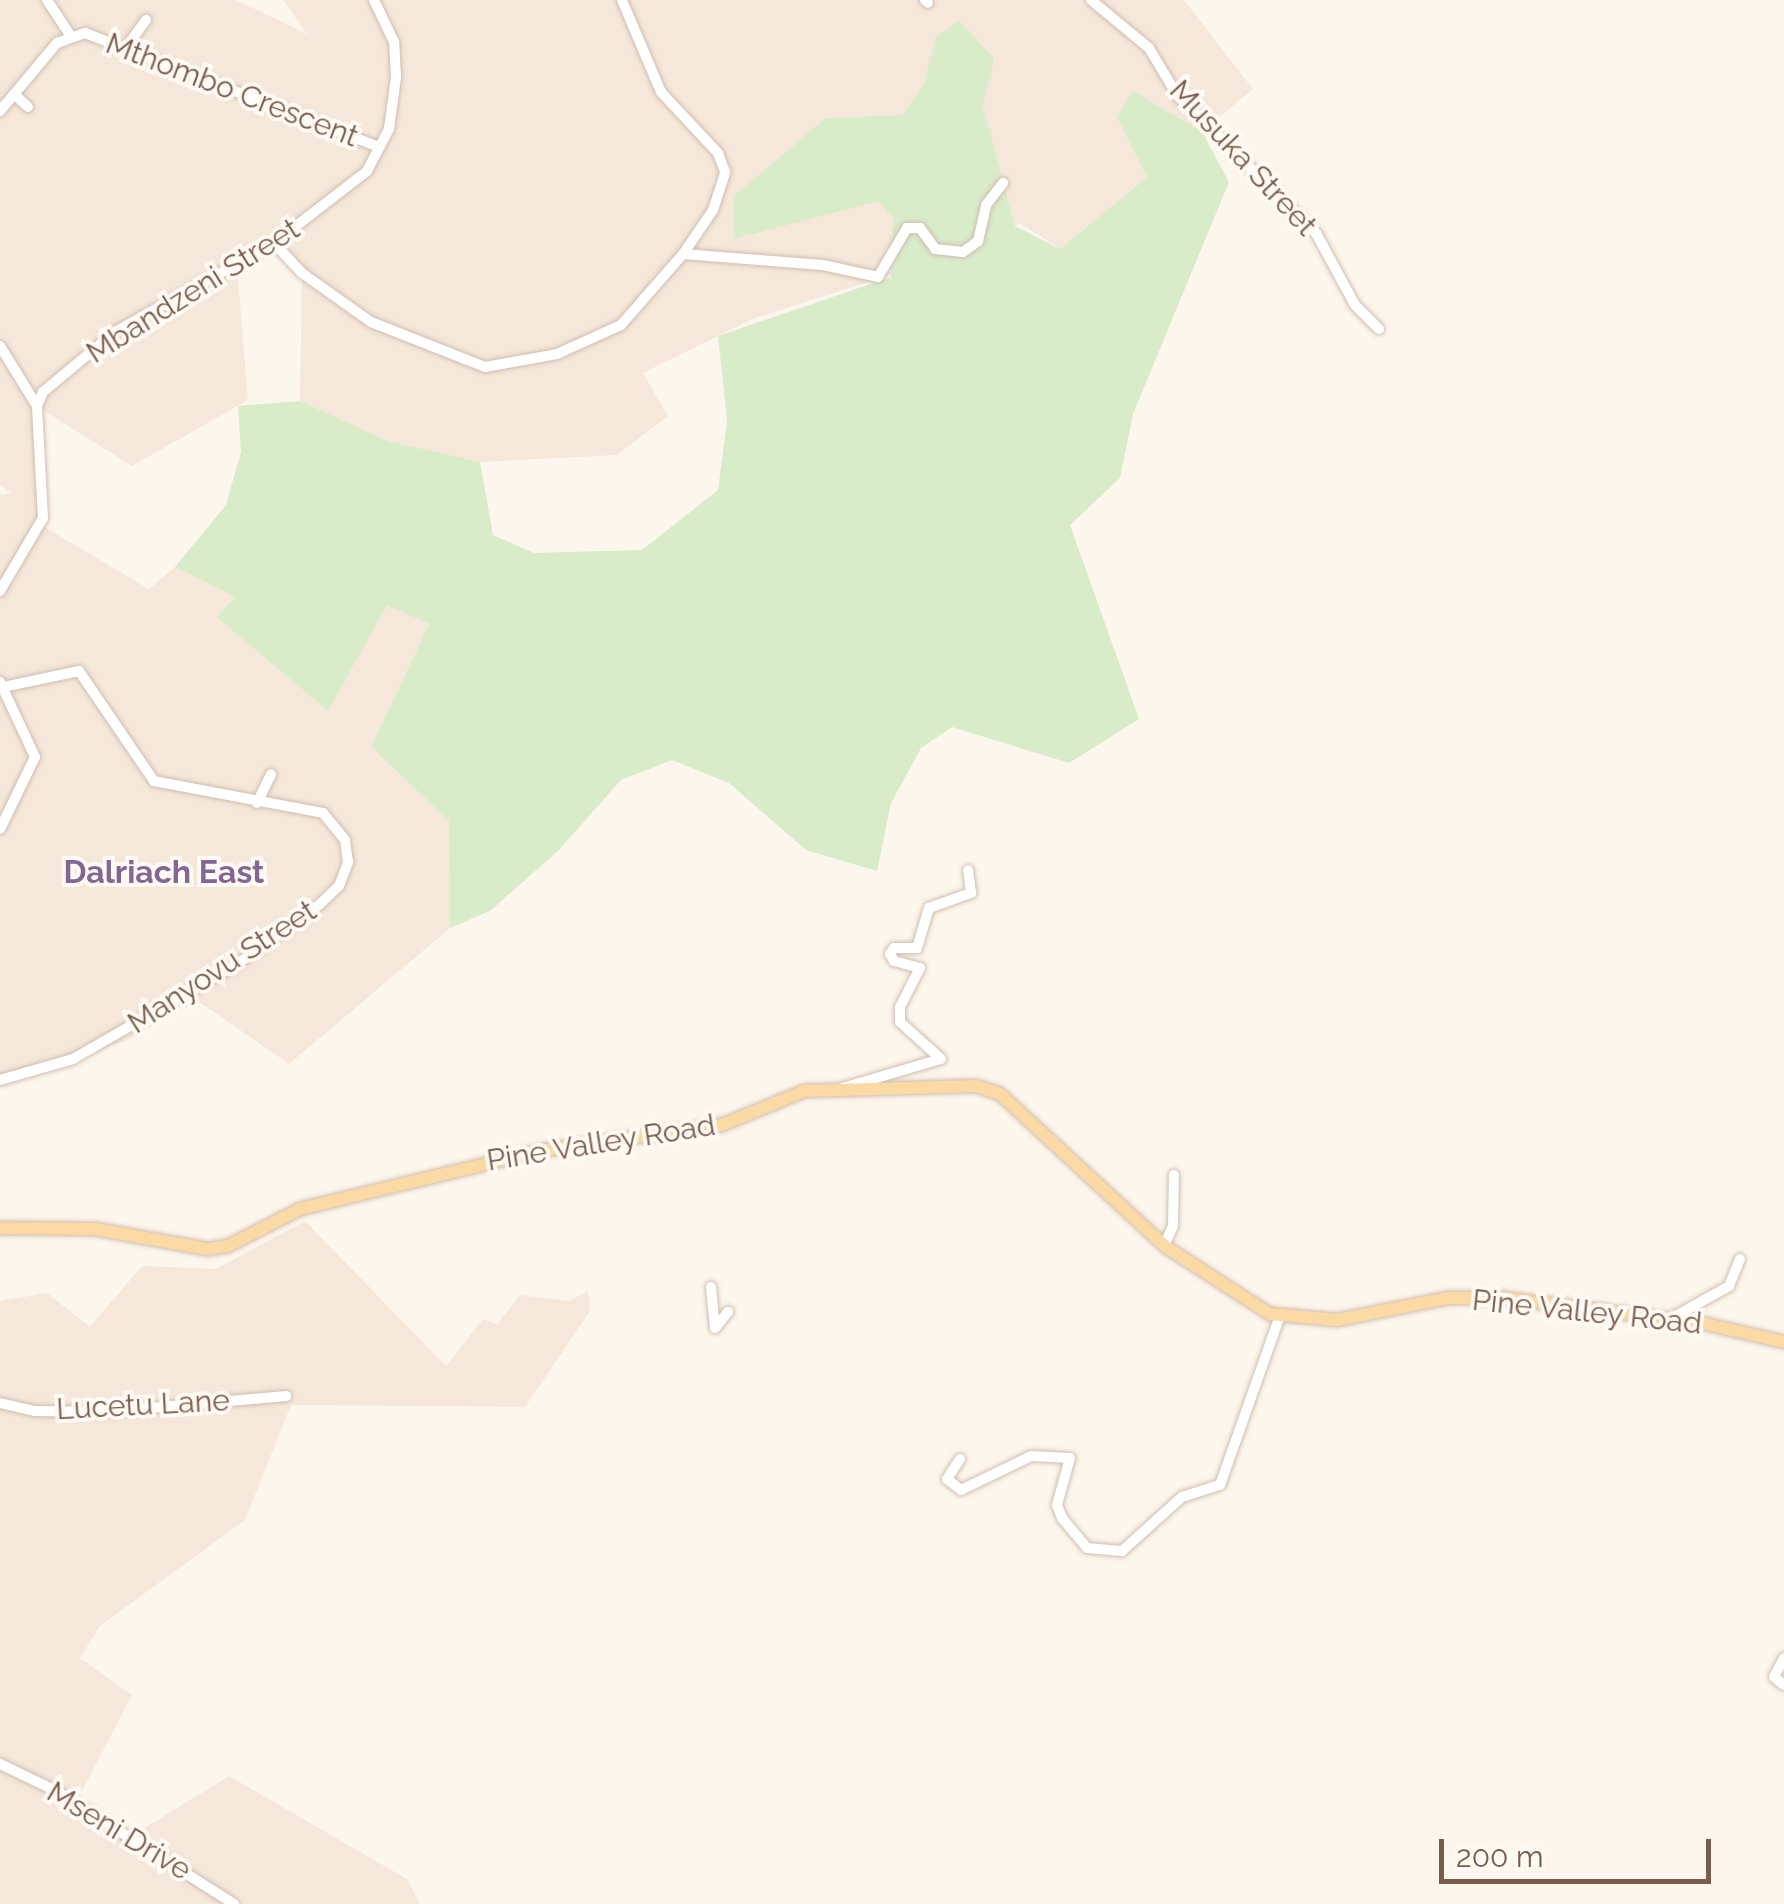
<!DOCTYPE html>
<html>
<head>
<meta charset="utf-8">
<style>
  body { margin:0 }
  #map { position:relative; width:1784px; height:1904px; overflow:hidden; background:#fdf6ec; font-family:Raleway,sans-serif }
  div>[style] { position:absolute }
  .residential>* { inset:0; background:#f5e8da }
  .green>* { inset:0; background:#d8ecc9 }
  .roads { filter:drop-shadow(0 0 2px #d1beb0) drop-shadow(0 0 2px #d1beb0) }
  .minor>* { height:10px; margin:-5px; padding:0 5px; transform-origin:5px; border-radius:5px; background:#fff }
  .major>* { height:12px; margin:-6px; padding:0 6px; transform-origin:6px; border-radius:6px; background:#fbd9a5 }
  span { translate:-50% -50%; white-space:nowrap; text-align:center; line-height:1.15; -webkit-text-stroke:8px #fffaf3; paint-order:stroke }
  .street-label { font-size:30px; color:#7a5c4d }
  .neighbourhood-label { font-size:32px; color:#846695; font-weight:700 }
  .scale { position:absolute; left:1439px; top:1839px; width:272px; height:45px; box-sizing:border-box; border:5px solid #7a5c4d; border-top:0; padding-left:12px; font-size:30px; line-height:35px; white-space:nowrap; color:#7a5c4d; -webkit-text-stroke:8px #fffaf3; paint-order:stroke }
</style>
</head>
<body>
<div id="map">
  <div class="residential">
    <i style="clip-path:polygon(0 0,236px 0,307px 34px,283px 0,1184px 0,1253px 89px,1060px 249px,1020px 223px,963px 252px,752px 319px,643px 373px,668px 416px,617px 455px,480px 462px,383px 441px,300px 401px,302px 273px,274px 244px,237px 266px,248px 400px,132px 466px,38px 407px,38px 523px,149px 589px,175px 567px,235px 597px,218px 617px,328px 711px,387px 604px,429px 624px,371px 747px,449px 821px,450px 928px,289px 1064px,198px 1001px,125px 1041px,0 1086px,0 495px,11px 493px,0 485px)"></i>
    <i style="clip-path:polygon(305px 1221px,446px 1366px,483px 1319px,497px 1324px,520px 1295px,569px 1301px,588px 1291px,590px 1311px,525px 1407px,291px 1405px,245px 1520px,100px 1626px,80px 1658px,132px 1695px,78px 1799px,135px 1834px,229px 1776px,407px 1879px,420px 1904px,0 1904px,0 1301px,47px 1293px,90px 1327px,142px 1266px,216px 1269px)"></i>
  </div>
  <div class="green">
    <i style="clip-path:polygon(959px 21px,994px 58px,983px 106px,1015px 226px,1060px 249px,1147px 177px,1117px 117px,1133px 91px,1202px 132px,1229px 182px,1133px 414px,1120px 478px,1070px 525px,1139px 719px,1069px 763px,952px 727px,921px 748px,891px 803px,877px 871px,806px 850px,729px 783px,672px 760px,621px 780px,558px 851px,490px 911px,450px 928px,449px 821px,371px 747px,429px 624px,387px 605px,328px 711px,217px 617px,235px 597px,175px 567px,226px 505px,241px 452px,238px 406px,300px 401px,387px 441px,480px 462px,493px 535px,534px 553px,642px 550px,718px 490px,727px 421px,718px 336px,891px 277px,893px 217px,878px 201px,734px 239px,734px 196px,826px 118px,903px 115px,924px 84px,936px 37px)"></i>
  </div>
  <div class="roads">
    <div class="minor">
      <i style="left:47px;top:0;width:42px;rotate:56.7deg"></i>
      <i style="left:925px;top:0;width:4px;rotate:45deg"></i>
      <i style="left:1091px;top:0;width:75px;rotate:39.6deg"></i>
      <i style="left:1149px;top:48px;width:55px;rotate:59.2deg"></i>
      <i style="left:1177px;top:95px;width:196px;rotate:44.8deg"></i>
      <i style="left:1316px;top:233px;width:82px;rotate:61.6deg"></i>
      <i style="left:1355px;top:305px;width:34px;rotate:45deg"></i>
      <i style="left:125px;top:49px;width:36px;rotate:-54deg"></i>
      <i style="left:14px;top:94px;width:19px;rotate:43deg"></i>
      <i style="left:0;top:111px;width:89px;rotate:-50deg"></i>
      <i style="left:57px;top:43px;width:30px;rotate:-20deg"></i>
      <i style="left:85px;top:33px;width:315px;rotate:21.2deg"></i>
      <i style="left:274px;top:243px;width:41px;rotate:47deg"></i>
      <i style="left:302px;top:273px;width:85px;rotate:35.4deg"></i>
      <i style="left:371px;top:322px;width:123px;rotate:21.5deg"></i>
      <i style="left:485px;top:367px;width:73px;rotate:-10.2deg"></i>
      <i style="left:557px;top:354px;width:70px;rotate:-24.4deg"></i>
      <i style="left:621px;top:325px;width:94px;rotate:-48.9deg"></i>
      <i style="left:683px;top:254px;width:53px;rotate:-55.7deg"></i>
      <i style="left:713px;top:210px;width:40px;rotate:-72deg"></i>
      <i style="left:725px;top:172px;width:20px;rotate:-110deg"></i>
      <i style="left:718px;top:153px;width:83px;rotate:-133.1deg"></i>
      <i style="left:661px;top:92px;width:100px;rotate:-113deg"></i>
      <i style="left:683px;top:254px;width:140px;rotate:4.5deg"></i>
      <i style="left:823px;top:265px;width:56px;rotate:12.3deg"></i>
      <i style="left:878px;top:277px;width:57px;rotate:-59.4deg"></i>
      <i style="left:907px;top:228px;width:13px"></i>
      <i style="left:920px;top:228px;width:26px;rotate:54deg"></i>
      <i style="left:935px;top:249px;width:28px;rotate:6deg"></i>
      <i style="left:963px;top:252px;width:19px;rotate:-36deg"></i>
      <i style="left:978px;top:241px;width:37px;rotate:-77deg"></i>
      <i style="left:986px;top:205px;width:28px;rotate:-52deg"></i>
      <i style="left:0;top:346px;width:70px;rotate:58.3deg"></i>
      <i style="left:0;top:591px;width:85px;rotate:-59.5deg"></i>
      <i style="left:43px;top:518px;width:112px;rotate:-93.1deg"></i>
      <i style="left:37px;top:406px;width:15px;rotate:-67deg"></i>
      <i style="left:43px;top:392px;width:94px;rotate:-39.8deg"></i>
      <i style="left:115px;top:332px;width:182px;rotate:-29.2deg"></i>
      <i style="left:274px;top:243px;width:118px;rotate:-37.7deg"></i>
      <i style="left:367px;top:171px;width:47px;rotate:-62.4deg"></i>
      <i style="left:389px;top:129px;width:52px;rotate:-82.3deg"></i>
      <i style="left:396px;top:77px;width:35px;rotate:-93deg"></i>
      <i style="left:394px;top:42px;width:47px;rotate:-115.5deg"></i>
      <i style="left:0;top:682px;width:83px;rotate:65deg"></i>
      <i style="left:35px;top:757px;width:80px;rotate:115.9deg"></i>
      <i style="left:257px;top:803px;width:32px;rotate:-64deg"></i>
      <i style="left:0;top:1080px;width:76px;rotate:-16deg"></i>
      <i style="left:73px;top:1059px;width:188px;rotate:-30deg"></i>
      <i style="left:236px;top:965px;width:102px;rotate:-35.9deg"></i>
      <i style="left:319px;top:905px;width:28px;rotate:-44deg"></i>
      <i style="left:339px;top:886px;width:26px;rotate:-69deg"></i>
      <i style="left:348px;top:862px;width:22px;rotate:-98deg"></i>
      <i style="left:345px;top:840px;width:35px;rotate:-129deg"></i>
      <i style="left:323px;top:813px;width:172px;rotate:-169.3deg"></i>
      <i style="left:154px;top:781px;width:133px;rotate:-124.3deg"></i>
      <i style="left:79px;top:671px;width:78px;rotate:168.1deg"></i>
      <i style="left:839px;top:1089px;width:106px;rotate:-16.4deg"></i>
      <i style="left:941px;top:1059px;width:55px;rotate:-137.9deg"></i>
      <i style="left:900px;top:1022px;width:15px;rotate:-90deg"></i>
      <i style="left:900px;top:1007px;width:44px;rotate:-62.9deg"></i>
      <i style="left:920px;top:968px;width:27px;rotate:-165deg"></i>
      <i style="left:894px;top:961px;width:8px;rotate:-120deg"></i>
      <i style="left:890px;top:954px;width:7px;rotate:-56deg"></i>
      <i style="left:894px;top:948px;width:23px"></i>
      <i style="left:917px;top:948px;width:42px;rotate:-73.3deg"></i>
      <i style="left:929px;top:908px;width:45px;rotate:-19.7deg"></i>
      <i style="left:971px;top:893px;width:23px;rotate:-97deg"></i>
      <i style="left:1164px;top:1246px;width:22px;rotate:-66deg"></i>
      <i style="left:1173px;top:1226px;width:51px;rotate:-88.9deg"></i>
      <i style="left:711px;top:1287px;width:41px;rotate:84.4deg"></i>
      <i style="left:715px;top:1328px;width:21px;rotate:-51deg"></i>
      <i style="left:1670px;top:1319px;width:68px;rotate:-29.2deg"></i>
      <i style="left:1729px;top:1286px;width:29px;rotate:-68deg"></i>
      <i style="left:0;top:1403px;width:36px;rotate:13deg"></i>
      <i style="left:35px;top:1411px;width:69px;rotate:0.8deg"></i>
      <i style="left:104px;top:1412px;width:183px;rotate:-5deg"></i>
      <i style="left:960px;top:1459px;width:24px;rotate:123deg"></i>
      <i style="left:947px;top:1479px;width:18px;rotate:38deg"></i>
      <i style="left:961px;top:1490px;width:78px;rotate:-25.9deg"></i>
      <i style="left:1031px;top:1456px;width:39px;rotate:3deg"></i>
      <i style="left:1070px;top:1458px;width:49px;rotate:105.5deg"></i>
      <i style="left:1057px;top:1505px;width:14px;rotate:69deg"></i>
      <i style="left:1062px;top:1518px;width:39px;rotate:50deg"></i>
      <i style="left:1087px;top:1548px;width:35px;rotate:5deg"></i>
      <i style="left:1122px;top:1551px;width:81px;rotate:-42deg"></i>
      <i style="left:1182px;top:1497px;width:40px;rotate:-18deg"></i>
      <i style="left:1220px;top:1485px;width:179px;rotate:-70.5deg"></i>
      <i style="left:1784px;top:1658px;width:21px;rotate:118deg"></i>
      <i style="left:1774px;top:1677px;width:13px;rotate:39deg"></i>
      <i style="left:0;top:1764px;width:62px;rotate:25.7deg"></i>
      <i style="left:56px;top:1791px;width:211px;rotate:32.4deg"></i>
    </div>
    <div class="major">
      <i style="left:0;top:1228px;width:95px;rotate:0.6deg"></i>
      <i style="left:95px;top:1229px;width:114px;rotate:10.1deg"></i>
      <i style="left:207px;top:1249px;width:21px;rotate:-8deg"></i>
      <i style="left:228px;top:1246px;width:81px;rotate:-27.2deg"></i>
      <i style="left:300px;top:1209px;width:246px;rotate:-13.6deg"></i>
      <i style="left:539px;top:1151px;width:185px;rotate:-8.1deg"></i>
      <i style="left:722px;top:1125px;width:89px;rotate:-22.5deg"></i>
      <i style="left:804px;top:1091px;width:172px;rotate:-1.7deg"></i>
      <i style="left:976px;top:1086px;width:25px;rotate:18deg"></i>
      <i style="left:1000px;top:1094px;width:226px;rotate:42.7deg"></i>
      <i style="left:1166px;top:1247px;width:124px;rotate:32.8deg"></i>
      <i style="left:1270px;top:1314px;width:67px;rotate:5.1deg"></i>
      <i style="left:1337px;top:1320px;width:113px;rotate:-11.2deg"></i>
      <i style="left:1448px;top:1298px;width:56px"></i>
      <i style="left:1504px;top:1298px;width:204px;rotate:7.3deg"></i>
      <i style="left:1706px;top:1324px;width:80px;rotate:13deg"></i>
    </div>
  </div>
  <div class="street-label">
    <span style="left:232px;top:90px;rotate:21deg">Mthombo Crescent</span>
    <span style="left:1243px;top:158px;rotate:47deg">Musuka Street</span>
    <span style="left:193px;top:291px;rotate:-32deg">Mbandzeni Street</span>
    <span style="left:222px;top:967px;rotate:-33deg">Manyovu Street</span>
    <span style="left:601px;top:1143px;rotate:-9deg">Pine Valley Road</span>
    <span style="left:1587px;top:1312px;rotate:6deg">Pine Valley Road</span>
    <span style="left:143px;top:1405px;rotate:-3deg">Lucetu Lane</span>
    <span style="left:119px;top:1831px;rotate:31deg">Mseni Drive</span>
  </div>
  <div class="neighbourhood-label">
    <span style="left:164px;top:872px">Dalriach East</span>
  </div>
  <div class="scale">200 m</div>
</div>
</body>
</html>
